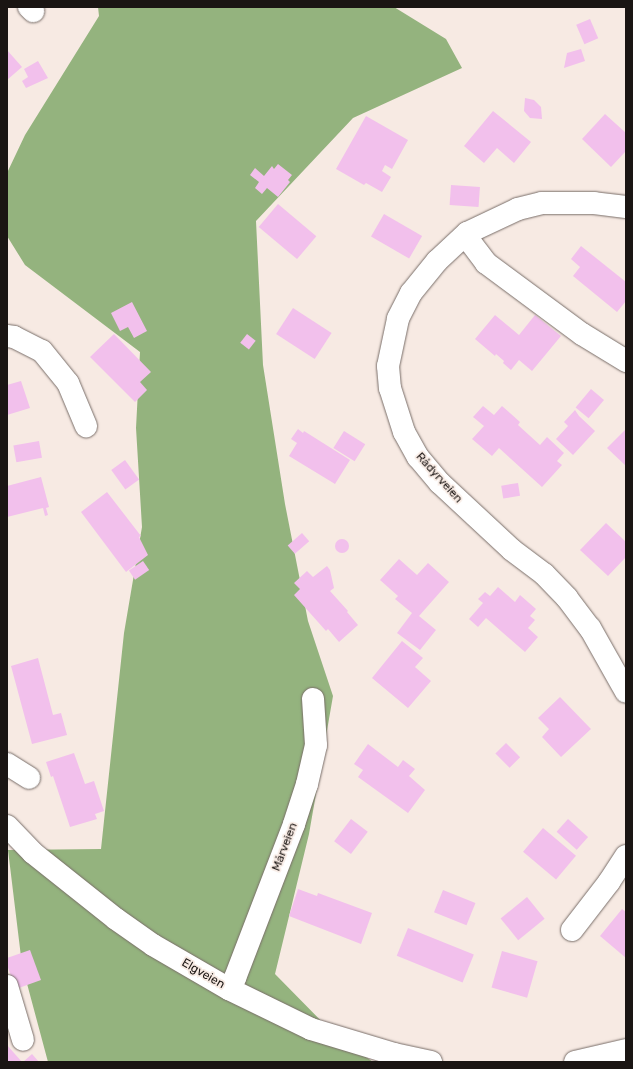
<!DOCTYPE html>
<html>
<head>
<meta charset="utf-8">
<style>
  body { margin:0 }
  #map { position:relative; width:633px; height:1069px; overflow:hidden; background:#f7eae3; font-family:Rubik,sans-serif }
  div>[style] { position:absolute }
  .forest>* { inset:0; background:#94b37e }
  .building>* { inset:0; background:#f2c0ec; transform-origin:0 0 }
  .round { border-radius:50% }
  .roads { filter:drop-shadow(0 0 1px #796e69) drop-shadow(0 0 1px #796e69) }
  .street>* { height:22px; margin:-11px; padding:0 11px; transform-origin:11px; border-radius:11px; background:#fff }
  .secondary>* { height:22px; margin:-11px; padding:0 11px; transform-origin:11px; border-radius:11px; background:#fff }
  span { translate:-50% -50%; white-space:nowrap; text-align:center; line-height:1.15; -webkit-text-stroke:3.5px #f7eae3; paint-order:stroke }
  .street-label { font-size:12px; color:#1a1513 }
  .frame { position:absolute; inset:0; border:8px solid #1a1513; pointer-events:none }
</style>
</head>
<body>
<div id="map">
  <div class="forest">
    <i style="clip-path:polygon(98px 7px,394px 7px,446px 39px,462px 68px,353px 118px,256px 221px,263px 365px,285px 504px,308px 621px,333px 696px,309px 834px,275px 974px,333px 1033px,373px 1062px,48px 1062px,22px 965px,8px 850px,101px 849px,124px 633px,142px 527px,136px 428px,140px 352px,25px 265px,7px 236px,7px 173px,25px 135px,99px 16px)"></i>
  </div>
  <div class="building">
    <i style="left:590px;top:19px;width:21px;height:15px;rotate:67deg"></i>
    <i style="clip-path:polygon(581px 49px,585px 61px,564px 68px,567px 53px)"></i>
    <i style="clip-path:polygon(7px 50px,22px 67px,7px 80px)"></i>
    <i style="clip-path:polygon(38px 61px,48px 78px,26px 88px,22px 81px,28px 77px,24px 69px)"></i>
    <i style="clip-path:polygon(525px 98px,534px 100px,541px 107px,542px 119px,530px 118px,524px 111px)"></i>
    <i style="clip-path:polygon(493px 111px,531px 142px,514px 163px,497px 148px,484px 163px,464px 146px)"></i>
    <i style="clip-path:polygon(605px 114px,626px 133px,626px 151px,611px 167px,582px 139px)"></i>
    <i style="clip-path:polygon(366px 116px,408px 140px,392px 169px,385px 165px,382px 171px,391px 177px,382px 192px,366px 183px,364px 185px,336px 169px)"></i>
    <i style="clip-path:polygon(278px 164px,292px 175px,288px 180px,290px 182px,278px 197px,267px 188px,262px 194px,255px 188px,259px 182px,250px 175px,255px 168px,264px 176px,272px 166px,274px 169px)"></i>
    <i style="left:451px;top:185px;width:29px;height:20px;rotate:4deg"></i>
    <i style="left:278px;top:204px;width:50px;height:30px;rotate:40deg"></i>
    <i style="left:384px;top:214px;width:44px;height:26px;rotate:30deg"></i>
    <i style="clip-path:polygon(581px 246px,626px 282px,626px 301px,617px 312px,573px 276px,580px 267px,571px 259px)"></i>
    <i style="clip-path:polygon(132px 302px,147px 331px,134px 338px,128px 327px,120px 331px,111px 313px)"></i>
    <i style="left:293px;top:308px;width:46px;height:31px;rotate:33deg"></i>
    <i style="clip-path:polygon(495px 315px,519px 335px,535px 315px,561px 336px,532px 371px,519px 360px,511px 370px,503px 363px,504px 361px,496px 354px,495px 356px,475px 339px)"></i>
    <i style="clip-path:polygon(114px 334px,151px 372px,140px 382px,147px 390px,135px 402px,90px 357px)"></i>
    <i style="left:247px;top:334px;width:11px;height:11px;rotate:38deg"></i>
    <i style="clip-path:polygon(21px 381px,30px 408px,7px 415px,7px 385px)"></i>
    <i style="left:591px;top:389px;width:17px;height:24px;rotate:40deg"></i>
    <i style="clip-path:polygon(483px 406px,494px 415px,502px 406px,520px 422px,518px 425px,540px 445px,547px 437px,564px 453px,557px 461px,562px 465px,542px 487px,499px 448px,492px 456px,472px 439px,484px 426px,473px 417px)"></i>
    <i style="clip-path:polygon(575px 410px,579px 416px,595px 431px,573px 455px,556px 439px,568px 426px,564px 422px)"></i>
    <i style="clip-path:polygon(298px 429px,303px 433px,304px 431px,350px 460px,335px 484px,289px 456px,297px 443px,291px 439px)"></i>
    <i style="clip-path:polygon(626px 429px,626px 466px,607px 448px)"></i>
    <i style="left:344px;top:431px;width:25px;height:20px;rotate:32deg"></i>
    <i style="left:39px;top:441px;width:17px;height:26px;rotate:80deg"></i>
    <i style="left:125px;top:460px;width:24px;height:17px;rotate:54deg"></i>
    <i style="clip-path:polygon(41px 477px,49px 507px,46px 508px,48px 515px,45px 516px,43px 508px,7px 517px,7px 486px)"></i>
    <i style="left:518px;top:483px;width:13px;height:17px;rotate:81deg"></i>
    <i style="clip-path:polygon(107px 492px,141px 536px,139px 537px,148px 555px,126px 572px,81px 512px)"></i>
    <i style="clip-path:polygon(606px 523px,626px 542px,626px 557px,608px 576px,580px 550px)"></i>
    <i style="left:302px;top:533px;width:11px;height:19px;rotate:49deg"></i>
    <i class="round" style="left:335px;top:539px;width:14px;height:14px"></i>
    <i style="clip-path:polygon(399px 559px,417px 575px,428px 563px,449px 582px,419px 616px,436px 630px,420px 650px,397px 633px,412px 613px,395px 599px,398px 596px,380px 580px)"></i>
    <i style="left:143px;top:561px;width:11px;height:17px;rotate:56deg"></i>
    <i style="clip-path:polygon(327px 566px,330px 570px,334px 588px,330px 591px,348px 611px,347px 612px,358px 625px,339px 642px,328px 629px,326px 631px,294px 595px,300px 589px,294px 583px,307px 571px,313px 577px)"></i>
    <i style="clip-path:polygon(498px 587px,515px 602px,520px 595px,536px 609px,530px 616px,535px 620px,528px 628px,538px 637px,525px 652px,486px 618px,478px 627px,469px 619px,483px 603px,478px 599px,485px 592px,490px 596px)"></i>
    <i style="clip-path:polygon(402px 641px,423px 658px,415px 667px,431px 681px,408px 708px,372px 678px)"></i>
    <i style="clip-path:polygon(38px 658px,53px 715px,61px 713px,67px 735px,32px 744px,11px 666px)"></i>
    <i style="clip-path:polygon(560px 697px,591px 729px,561px 757px,542px 737px,549px 729px,538px 718px)"></i>
    <i style="left:506px;top:743px;width:20px;height:15px;rotate:45deg"></i>
    <i style="clip-path:polygon(368px 744px,398px 767px,403px 760px,415px 769px,409px 776px,425px 790px,408px 813px,358px 777px,363px 770px,354px 764px)"></i>
    <i style="clip-path:polygon(74px 753px,85px 784px,94px 781px,104px 811px,95px 814px,97px 819px,70px 827px,53px 776px,51px 777px,46px 762px)"></i>
    <i style="left:351px;top:819px;width:21px;height:28px;rotate:37deg"></i>
    <i style="left:568px;top:819px;width:27px;height:17px;rotate:42deg"></i>
    <i style="left:543px;top:828px;width:43px;height:31px;rotate:40deg"></i>
    <i style="clip-path:polygon(298px 889px,317px 896px,318px 893px,372px 913px,361px 944px,289px 916px)"></i>
    <i style="left:443px;top:890px;width:35px;height:24px;rotate:22deg"></i>
    <i style="left:527px;top:897px;width:28px;height:34px;rotate:51deg"></i>
    <i style="clip-path:polygon(622px 909px,626px 912px,626px 958px,600px 936px)"></i>
    <i style="left:408px;top:928px;width:71px;height:30px;rotate:22deg"></i>
    <i style="clip-path:polygon(30px 950px,41px 980px,16px 989px,7px 965px,7px 958px)"></i>
    <i style="left:502px;top:951px;width:37px;height:38px;rotate:16deg"></i>
    <i style="clip-path:polygon(7px 1045px,22px 1062px,7px 1062px)"></i>
    <i style="clip-path:polygon(32px 1054px,39px 1062px,23px 1062px)"></i>
  </div>
  <div class="roads">
    <div class="street">
      <i style="left:29px;top:7px;width:6px;rotate:45deg"></i>
      <i style="left:626px;top:207px;width:32px;rotate:-173deg"></i>
      <i style="left:594px;top:203px;width:52px;rotate:180deg"></i>
      <i style="left:542px;top:203px;width:25px;rotate:166deg"></i>
      <i style="left:518px;top:209px;width:56px;rotate:154.8deg"></i>
      <i style="left:467px;top:233px;width:41px;rotate:137deg"></i>
      <i style="left:437px;top:261px;width:41px;rotate:129.1deg"></i>
      <i style="left:411px;top:293px;width:29px;rotate:117deg"></i>
      <i style="left:398px;top:319px;width:48px;rotate:102deg"></i>
      <i style="left:388px;top:366px;width:22px;rotate:85deg"></i>
      <i style="left:390px;top:388px;width:46px;rotate:72.3deg"></i>
      <i style="left:404px;top:432px;width:29px;rotate:61deg"></i>
      <i style="left:418px;top:457px;width:34px;rotate:50deg"></i>
      <i style="left:440px;top:483px;width:98px;rotate:42.9deg"></i>
      <i style="left:512px;top:550px;width:40px;rotate:37deg"></i>
      <i style="left:544px;top:574px;width:33px;rotate:46deg"></i>
      <i style="left:567px;top:598px;width:38px;rotate:53deg"></i>
      <i style="left:590px;top:628px;width:73px;rotate:60.6deg"></i>
      <i style="left:467px;top:233px;width:11px;rotate:68deg"></i>
      <i style="left:471px;top:243px;width:25px;rotate:53deg"></i>
      <i style="left:486px;top:263px;width:119px;rotate:36.5deg"></i>
      <i style="left:582px;top:334px;width:52px;rotate:31.5deg"></i>
      <i style="left:7px;top:336px;width:7px;rotate:8deg"></i>
      <i style="left:14px;top:337px;width:31px;rotate:27deg"></i>
      <i style="left:42px;top:351px;width:41px;rotate:50.9deg"></i>
      <i style="left:68px;top:383px;width:47px;rotate:67.3deg"></i>
      <i style="left:7px;top:764px;width:26px;rotate:32deg"></i>
      <i style="left:572px;top:930px;width:61px;rotate:-52.4deg"></i>
      <i style="left:609px;top:882px;width:31px;rotate:-57deg"></i>
      <i style="left:7px;top:986px;width:56px;rotate:73.5deg"></i>
      <i style="left:229px;top:989px;width:13px;rotate:-61deg"></i>
      <i style="left:235px;top:978px;width:165px;rotate:-69deg"></i>
      <i style="left:294px;top:824px;width:42px;rotate:-72deg"></i>
      <i style="left:307px;top:784px;width:40px;rotate:-77deg"></i>
      <i style="left:316px;top:745px;width:46px;rotate:-93.7deg"></i>
    </div>
    <div class="secondary">
      <i style="left:7px;top:826px;width:37px;rotate:46deg"></i>
      <i style="left:33px;top:853px;width:106px;rotate:38.5deg"></i>
      <i style="left:116px;top:919px;width:45px;rotate:35.1deg"></i>
      <i style="left:153px;top:945px;width:88px;rotate:30.1deg"></i>
      <i style="left:229px;top:989px;width:91px;rotate:26deg"></i>
      <i style="left:311px;top:1029px;width:87px;rotate:16.8deg"></i>
      <i style="left:394px;top:1054px;width:38px;rotate:12deg"></i>
      <i style="left:575px;top:1062px;width:52px;rotate:-13.2deg"></i>
    </div>
  </div>
  <div class="street-label">
    <span style="left:439px;top:478px;rotate:48deg">Rådyrveien</span>
    <span style="left:285px;top:847px;rotate:-69deg">Mårveien</span>
    <span style="left:203px;top:974px;rotate:30deg">Elgveien</span>
  </div>
  <div class="frame"></div>
</div>
</body>
</html>
